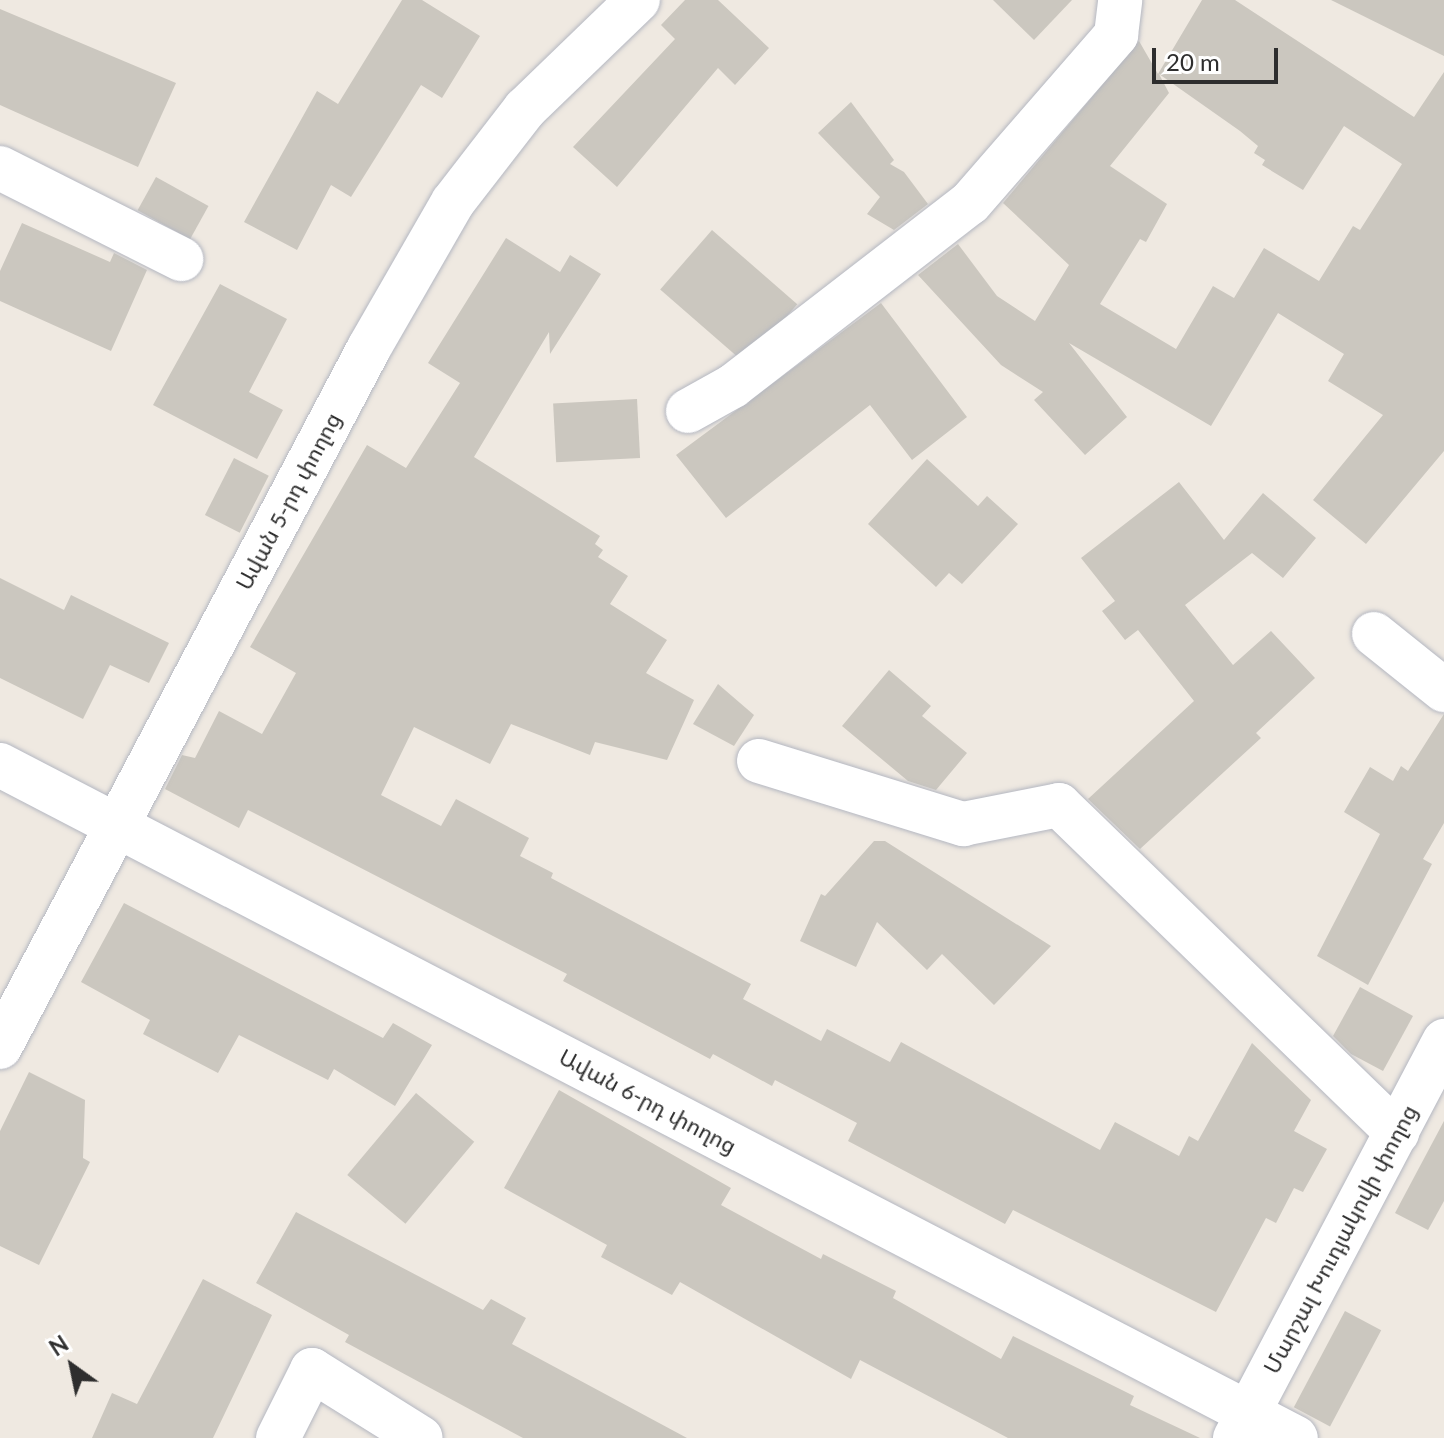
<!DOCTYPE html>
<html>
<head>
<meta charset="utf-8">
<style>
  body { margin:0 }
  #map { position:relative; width:1444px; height:1438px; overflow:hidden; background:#efe9e1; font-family:Lato,"Noto Sans Armenian",sans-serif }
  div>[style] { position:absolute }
  .building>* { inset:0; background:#cbc7bf; transform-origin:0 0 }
  .roads { filter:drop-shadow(0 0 2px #b4b7c1) drop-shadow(0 0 2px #b4b7c1) }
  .minor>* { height:44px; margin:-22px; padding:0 22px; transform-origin:22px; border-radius:22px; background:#fff }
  span { translate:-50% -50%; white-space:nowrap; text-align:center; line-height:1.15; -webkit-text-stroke:8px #fff; paint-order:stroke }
  .street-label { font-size:22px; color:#2e2e2e }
  .north { position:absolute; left:32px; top:1326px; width:80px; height:80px; -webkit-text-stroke:6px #fff; paint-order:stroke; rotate:327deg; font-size:22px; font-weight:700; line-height:32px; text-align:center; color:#2e2e2e }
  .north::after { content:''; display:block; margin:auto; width:28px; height:36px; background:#2e2e2e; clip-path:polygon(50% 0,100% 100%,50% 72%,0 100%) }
  .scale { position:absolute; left:1152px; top:48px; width:126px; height:36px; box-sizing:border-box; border:4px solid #2e2e2e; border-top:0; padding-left:10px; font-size:24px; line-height:28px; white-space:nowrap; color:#2e2e2e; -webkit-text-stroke:6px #fff; paint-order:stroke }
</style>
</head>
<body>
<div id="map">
  <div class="building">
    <i style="clip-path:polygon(402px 0,422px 0,480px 36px,442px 98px,421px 85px,351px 197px,331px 185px,297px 250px,244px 222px,317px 91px,338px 104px)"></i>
    <i style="clip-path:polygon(685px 0,718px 0,769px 48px,735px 85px,718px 68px,617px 187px,573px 147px,675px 39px,661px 25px)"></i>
    <i style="clip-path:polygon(993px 0,1072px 0,1034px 40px)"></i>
    <i style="clip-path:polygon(evenodd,1202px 0,1235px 0,1414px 117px,1444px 72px,1444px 451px,1366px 544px,1313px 500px,1383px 415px,1328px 381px,1344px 354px,1278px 313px,1211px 426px,1069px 343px,1127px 417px,1085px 455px,1034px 400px,1043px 392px,1001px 365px,918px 275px,958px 244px,997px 296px,1035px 321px,1069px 265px,1003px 203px,1139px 41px,1158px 74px,1202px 0,1159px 74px,1240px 131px,1258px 146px,1254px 153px,1265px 160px,1262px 165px,1303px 190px,1344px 126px,1402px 164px,1360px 230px,1353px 226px,1319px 281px,1264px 248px,1234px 298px,1213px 286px,1176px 349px,1100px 304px,1140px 239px,1146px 242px,1167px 204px,1110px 166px,1169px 93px,1159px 74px)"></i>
    <i style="clip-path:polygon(1331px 0,1444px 0,1444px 56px)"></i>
    <i style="clip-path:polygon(0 9px,176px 83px,138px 167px,0 105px)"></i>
    <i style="clip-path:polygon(851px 102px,894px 160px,890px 164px,904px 172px,928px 204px,894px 230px,867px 214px,880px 197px,818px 133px)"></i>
    <i style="left:156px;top:177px;width:60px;height:38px;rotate:29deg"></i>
    <i style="clip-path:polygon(22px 223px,110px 262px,114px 253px,147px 270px,111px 351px,0 301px,0 271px)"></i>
    <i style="left:712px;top:230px;width:113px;height:79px;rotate:41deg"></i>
    <i style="clip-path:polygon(506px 238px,560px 272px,570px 255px,601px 274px,550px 354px,549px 332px,474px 457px,600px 536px,595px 544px,603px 550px,598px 557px,628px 576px,610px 604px,667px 640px,646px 673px,694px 700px,667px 760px,595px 742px,590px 755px,511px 724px,490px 764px,414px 727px,381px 795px,441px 826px,456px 799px,529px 838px,520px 856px,553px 873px,551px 878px,751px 984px,743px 999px,821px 1041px,827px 1029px,890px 1062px,901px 1042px,1100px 1150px,1115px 1122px,1179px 1156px,1189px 1136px,1198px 1141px,1252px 1043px,1311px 1100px,1294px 1131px,1327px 1149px,1303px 1192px,1294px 1188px,1276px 1223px,1266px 1218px,1216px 1312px,1013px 1210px,1005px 1224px,848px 1141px,857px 1123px,775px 1080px,772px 1086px,713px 1054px,710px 1059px,563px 981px,567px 974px,248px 810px,239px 828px,165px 789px,182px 755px,195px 758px,219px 711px,262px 734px,296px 673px,250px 647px,367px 445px,406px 468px,460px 383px,428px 363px)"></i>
    <i style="clip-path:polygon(220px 284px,287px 319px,249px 392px,283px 410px,257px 459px,153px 405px)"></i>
    <i style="clip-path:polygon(881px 303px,967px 417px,912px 460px,870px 405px,726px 518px,676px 455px)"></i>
    <i style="left:637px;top:399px;width:59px;height:84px;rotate:87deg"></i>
    <i style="left:234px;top:458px;width:39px;height:64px;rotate:27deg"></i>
    <i style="clip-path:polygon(927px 459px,978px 506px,987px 496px,1018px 524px,962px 584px,949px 573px,936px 587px,868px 524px)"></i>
    <i style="clip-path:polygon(1179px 482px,1224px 540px,1263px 493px,1316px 538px,1283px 578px,1252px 553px,1185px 605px,1233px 665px,1271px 631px,1315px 678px,1256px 733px,1261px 738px,1140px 849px,1088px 799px,1194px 701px,1138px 630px,1125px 640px,1102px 611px,1115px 601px,1081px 558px)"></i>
    <i style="clip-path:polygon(0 578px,64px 610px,71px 595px,169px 643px,149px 683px,110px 665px,83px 719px,0 678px)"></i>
    <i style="clip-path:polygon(889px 670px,931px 706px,922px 716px,967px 753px,936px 790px,908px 781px,842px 726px)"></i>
    <i style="clip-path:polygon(718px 684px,754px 715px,734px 746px,693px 724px)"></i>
    <i style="clip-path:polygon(1444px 714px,1444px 823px,1423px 859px,1432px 864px,1368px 985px,1317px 956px,1380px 834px,1344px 812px,1370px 767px,1393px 781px,1401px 766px,1408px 771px)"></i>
    <i style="clip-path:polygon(874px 841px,885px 841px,1051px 946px,994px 1005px,942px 954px,927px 970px,877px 922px,856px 967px,800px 941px,821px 894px,825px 896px)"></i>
    <i style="clip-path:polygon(124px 903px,383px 1038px,393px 1023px,432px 1045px,395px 1106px,334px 1069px,328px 1080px,239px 1035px,218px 1073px,143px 1034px,150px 1020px,81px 982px)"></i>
    <i style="clip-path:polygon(1360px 987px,1413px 1016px,1383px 1071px,1351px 1054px,1333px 1036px)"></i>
    <i style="clip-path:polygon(29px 1072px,85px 1100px,83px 1158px,90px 1162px,39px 1265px,0 1246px,0 1131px)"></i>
    <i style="clip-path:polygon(559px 1090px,731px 1188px,721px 1205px,821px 1259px,823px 1254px,896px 1291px,893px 1298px,1001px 1359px,1013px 1336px,1134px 1396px,1130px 1405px,1200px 1438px,1008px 1438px,860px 1360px,851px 1379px,680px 1282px,672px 1295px,601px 1257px,607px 1245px,504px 1188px)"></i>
    <i style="left:416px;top:1093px;width:76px;height:107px;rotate:40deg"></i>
    <i style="clip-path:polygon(1444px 1121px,1444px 1201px,1428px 1230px,1395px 1213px)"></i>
    <i style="clip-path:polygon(296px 1212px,483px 1310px,491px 1299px,526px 1318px,512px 1344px,687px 1438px,523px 1438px,345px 1342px,349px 1335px,256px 1283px)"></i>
    <i style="clip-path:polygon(203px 1279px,272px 1315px,213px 1438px,92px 1438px,112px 1393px,137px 1404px)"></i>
    <i style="left:1345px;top:1311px;width:41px;height:109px;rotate:28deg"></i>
  </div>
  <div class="roads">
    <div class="minor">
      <i style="left:0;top:168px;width:203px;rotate:26.7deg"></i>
      <i style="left:688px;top:411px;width:51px;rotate:-29.1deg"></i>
      <i style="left:733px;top:386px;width:299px;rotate:-37.7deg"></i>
      <i style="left:970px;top:203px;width:223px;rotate:-49deg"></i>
      <i style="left:1116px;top:35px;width:35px;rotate:-83deg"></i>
      <i style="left:1374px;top:634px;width:90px;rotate:38.7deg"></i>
      <i style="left:759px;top:761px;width:214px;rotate:17.2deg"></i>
      <i style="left:963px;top:824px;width:98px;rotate:-11.2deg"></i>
      <i style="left:1059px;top:805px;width:471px;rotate:44.1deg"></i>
      <i style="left:0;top:765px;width:1460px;rotate:27.44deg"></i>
      <i style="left:0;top:1047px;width:790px;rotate:-62.17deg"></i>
      <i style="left:369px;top:348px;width:168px;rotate:-60.1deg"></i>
      <i style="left:453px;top:202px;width:118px;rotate:-52.3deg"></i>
      <i style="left:525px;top:109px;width:157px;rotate:-44deg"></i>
      <i style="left:278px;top:1438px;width:76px;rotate:-63.4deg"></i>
      <i style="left:312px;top:1370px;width:128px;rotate:32deg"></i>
      <i style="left:1235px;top:1438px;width:449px;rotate:-62.2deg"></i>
    </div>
  </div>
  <div class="street-label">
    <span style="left:288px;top:501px;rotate:-62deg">Ավան 5-րդ փողոց</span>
    <span style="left:648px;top:1101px;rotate:28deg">Ավան 6-րդ փողոց</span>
    <span style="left:1340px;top:1239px;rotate:-62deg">Մարշալ Խուդյակովի փողոց</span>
  </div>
  <div class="north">N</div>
  <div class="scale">20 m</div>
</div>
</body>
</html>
